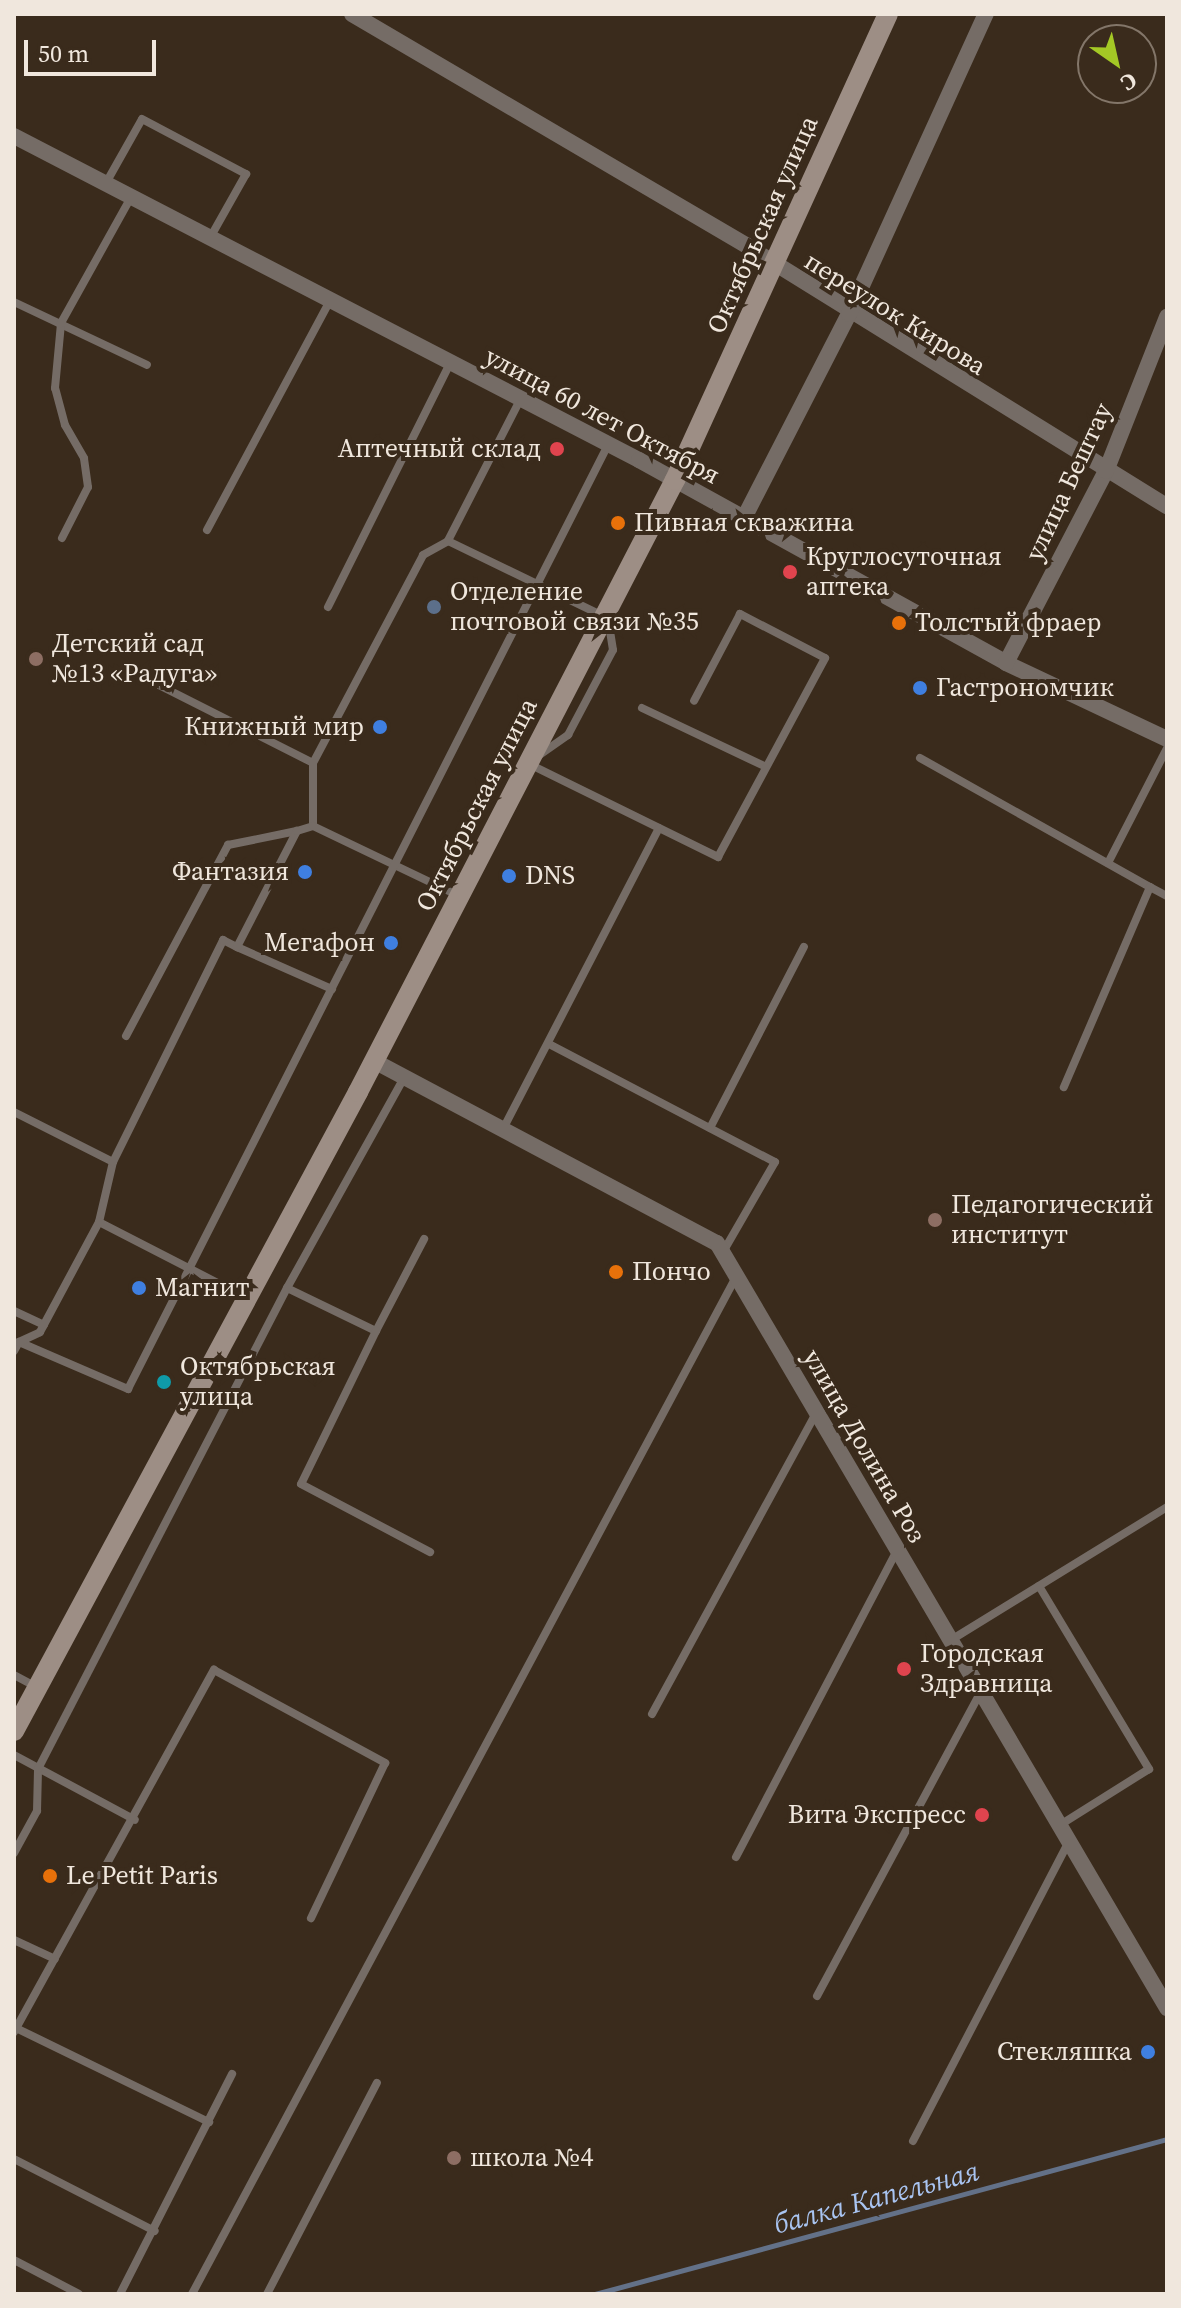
<!DOCTYPE html>
<html>
<head>
<meta charset="utf-8">
<style>
  body { margin:0 }
  #map { position:relative; width:1181px; height:2308px; overflow:hidden; background:#3a2b1c; font-family:"Source Serif 4",serif }
  div>[style] { position:absolute }
  .stream>* { height:5px; margin:-2.5px; padding:0 2.5px; transform-origin:2.5px; border-radius:2.5px; background:#637188 }
  .lane>* { height:8px; margin:-4px; padding:0 4px; transform-origin:4px; border-radius:4px; background:#756c66 }
  .street>* { height:16px; margin:-8px; padding:0 8px; transform-origin:8px; border-radius:8px; background:#756c66 }
  .secondary>* { height:20px; margin:-10px; padding:0 10px; transform-origin:10px; border-radius:10px; background:#9d8e85 }
  .dots>* { width:22px; height:22px; translate:-50% -50%; box-sizing:border-box; border:4px solid #3a2b1c; border-radius:50% }
  span { translate:-50% -50%; white-space:nowrap; text-align:center; line-height:1.15; -webkit-text-stroke:8px #3a2b1c; paint-order:stroke }
  .street-label { font-size:26px; color:#f0e7dd }
  .poi-label { font-size:26px; color:#f0e7dd }
  .right { translate:-100% -50%; text-align:right }
  .left { translate:0 -50%; text-align:left }
  .water-label { font-size:28px; color:#a9c4f1; font-style:italic }
  .frame { position:absolute; inset:0; border:16px solid #f0e7dd; pointer-events:none }
  .north { position:absolute; left:1077px; top:24px; width:80px; height:80px; box-sizing:border-box; background:#3a2b1c; border:2px solid #837669; border-radius:50%; rotate:146deg; font-size:22px; font-weight:700; line-height:32px; text-align:center; color:#f0e7dd }
  .north::after { content:''; display:block; margin:auto; width:28px; height:36px; background:#a4c825; clip-path:polygon(50% 0,100% 100%,50% 72%,0 100%) }
  .scale { position:absolute; left:24px; top:40px; width:132px; height:36px; box-sizing:border-box; border:4px solid #f0e7dd; border-top:0; padding-left:10px; font-size:24px; line-height:28px; white-space:nowrap; color:#f0e7dd; -webkit-text-stroke:6px #3a2b1c; paint-order:stroke }
</style>
</head>
<body>
<div id="map">
  <div class="stream">
    <i style="left:595px;top:2294px;width:593px;rotate:-15.16deg"></i>
  </div>
  <div class="lane">
    <i style="left:106px;top:183px;width:73px;rotate:-60.6deg"></i>
    <i style="left:142px;top:119px;width:118px;rotate:27.9deg"></i>
    <i style="left:246px;top:174px;width:73px;rotate:119.4deg"></i>
    <i style="left:14px;top:302px;width:147px;rotate:25.3deg"></i>
    <i style="left:520px;top:400px;width:158px;rotate:117.1deg"></i>
    <i style="left:448px;top:541px;width:172px;rotate:25.8deg"></i>
    <i style="left:207px;top:530px;width:260px;rotate:-61.8deg"></i>
    <i style="left:62px;top:538px;width:57px;rotate:-63deg"></i>
    <i style="left:88px;top:487px;width:29px;rotate:-98deg"></i>
    <i style="left:84px;top:458px;width:38px;rotate:-120deg"></i>
    <i style="left:65px;top:425px;width:38px;rotate:-105deg"></i>
    <i style="left:55px;top:388px;width:65px;rotate:-84.7deg"></i>
    <i style="left:61px;top:323px;width:144px;rotate:-60.9deg"></i>
    <i style="left:328px;top:607px;width:273px;rotate:-63.4deg"></i>
    <i style="left:135px;top:673px;width:199px;rotate:26.8deg"></i>
    <i style="left:313px;top:763px;width:235px;rotate:-62.1deg"></i>
    <i style="left:423px;top:555px;width:29px;rotate:-29deg"></i>
    <i style="left:642px;top:708px;width:137px;rotate:25.4deg"></i>
    <i style="left:538px;top:756px;width:37px;rotate:-35deg"></i>
    <i style="left:568px;top:735px;width:96px;rotate:-62.1deg"></i>
    <i style="left:613px;top:650px;width:33px;rotate:-99deg"></i>
    <i style="left:920px;top:758px;width:264px;rotate:29.3deg"></i>
    <i style="left:1150px;top:887px;width:218px;rotate:113.3deg"></i>
    <i style="left:529px;top:764px;width:211px;rotate:26.2deg"></i>
    <i style="left:718px;top:857px;width:226px;rotate:-61.7deg"></i>
    <i style="left:825px;top:658px;width:96px;rotate:-152.6deg"></i>
    <i style="left:740px;top:614px;width:98px;rotate:117.9deg"></i>
    <i style="left:313px;top:826px;width:63px;rotate:-90deg"></i>
    <i style="left:1108px;top:863px;width:129px;rotate:-62.8deg"></i>
    <i style="left:1150px;top:887px;width:19px;rotate:28deg"></i>
    <i style="left:237px;top:947px;width:104px;rotate:23.9deg"></i>
    <i style="left:126px;top:1036px;width:217px;rotate:-61.9deg"></i>
    <i style="left:228px;top:845px;width:70px;rotate:-11.5deg"></i>
    <i style="left:549px;top:1044px;width:255px;rotate:27.6deg"></i>
    <i style="left:775px;top:1162px;width:104px;rotate:120deg"></i>
    <i style="left:14px;top:1112px;width:111px;rotate:26.8deg"></i>
    <i style="left:710px;top:1128px;width:204px;rotate:-62.6deg"></i>
    <i style="left:503px;top:1129px;width:339px;rotate:-62.6deg"></i>
    <i style="left:99px;top:1222px;width:62px;rotate:-76.9deg"></i>
    <i style="left:113px;top:1162px;width:248px;rotate:-63.6deg"></i>
    <i style="left:223px;top:940px;width:16px;rotate:27deg"></i>
    <i style="left:237px;top:947px;width:131px;rotate:-62.7deg"></i>
    <i style="left:297px;top:831px;width:17px;rotate:-17deg"></i>
    <i style="left:313px;top:826px;width:162px;rotate:25.6deg"></i>
    <i style="left:287px;top:1288px;width:99px;rotate:25.8deg"></i>
    <i style="left:376px;top:1331px;width:104px;rotate:-62.4deg"></i>
    <i style="left:14px;top:1311px;width:33px;rotate:25deg"></i>
    <i style="left:376px;top:1331px;width:170px;rotate:116.1deg"></i>
    <i style="left:301px;top:1484px;width:146px;rotate:27.8deg"></i>
    <i style="left:19px;top:1342px;width:119px;rotate:23.3deg"></i>
    <i style="left:128px;top:1389px;width:1059px;rotate:-63.05deg"></i>
    <i style="left:14px;top:1351px;width:10px;rotate:-61deg"></i>
    <i style="left:19px;top:1342px;width:23px;rotate:-25deg"></i>
    <i style="left:40px;top:1332px;width:125px;rotate:-61.8deg"></i>
    <i style="left:99px;top:1222px;width:164px;rotate:27.2deg"></i>
    <i style="left:1039px;top:1586px;width:214px;rotate:59deg"></i>
    <i style="left:1149px;top:1769px;width:105px;rotate:147.8deg"></i>
    <i style="left:951px;top:1640px;width:254px;rotate:-31.6deg"></i>
    <i style="left:14px;top:1675px;width:26px;rotate:28deg"></i>
    <i style="left:652px;top:1714px;width:343px;rotate:-61.4deg"></i>
    <i style="left:14px;top:1755px;width:137px;rotate:28.2deg"></i>
    <i style="left:14px;top:1853px;width:48px;rotate:-61.3deg"></i>
    <i style="left:37px;top:1811px;width:42px;rotate:-88.6deg"></i>
    <i style="left:38px;top:1769px;width:542px;rotate:-62.63deg"></i>
    <i style="left:287px;top:1288px;width:240px;rotate:-60.9deg"></i>
    <i style="left:736px;top:1857px;width:347px;rotate:-62.3deg"></i>
    <i style="left:14px;top:1940px;width:45px;rotate:24.9deg"></i>
    <i style="left:817px;top:1996px;width:344px;rotate:-61.7deg"></i>
    <i style="left:16px;top:2028px;width:215px;rotate:26deg"></i>
    <i style="left:14px;top:2032px;width:414px;rotate:-61.1deg"></i>
    <i style="left:214px;top:1670px;width:195px;rotate:28.5deg"></i>
    <i style="left:385px;top:1763px;width:172px;rotate:115.5deg"></i>
    <i style="left:913px;top:2141px;width:338px;rotate:-62.5deg"></i>
    <i style="left:14px;top:2159px;width:158px;rotate:27.1deg"></i>
    <i style="left:14px;top:2260px;width:73px;rotate:27.6deg"></i>
    <i style="left:120px;top:2294px;width:247px;rotate:-63deg"></i>
    <i style="left:192px;top:2294px;width:1153px;rotate:-61.86deg"></i>
    <i style="left:267px;top:2294px;width:238px;rotate:-62.5deg"></i>
  </div>
  <div class="street">
    <i style="left:352px;top:14px;width:458px;rotate:30.4deg"></i>
    <i style="left:747px;top:246px;width:494px;rotate:31.8deg"></i>
    <i style="left:14px;top:136px;width:704px;rotate:27.4deg"></i>
    <i style="left:639px;top:460px;width:419px;rotate:28.9deg"></i>
    <i style="left:1006px;top:663px;width:178px;rotate:25.3deg"></i>
    <i style="left:744px;top:518px;width:229px;rotate:-62.8deg"></i>
    <i style="left:849px;top:314px;width:330px;rotate:-65.5deg"></i>
    <i style="left:1006px;top:663px;width:216px;rotate:-62.5deg"></i>
    <i style="left:1106px;top:471px;width:166px;rotate:-68.4deg"></i>
    <i style="left:374px;top:1061px;width:388px;rotate:28deg"></i>
    <i style="left:717px;top:1243px;width:888px;rotate:59.53deg"></i>
  </div>
  <div class="secondary">
    <i style="left:14px;top:1731px;width:726px;rotate:-61.7deg"></i>
    <i style="left:358px;top:1092px;width:689px;rotate:-62.62deg"></i>
    <i style="left:675px;top:480px;width:512px;rotate:-65.44deg"></i>
  </div>
  <div class="dots">
    <i style="left:557px;top:449px;background:#e0444e"></i>
    <i style="left:618px;top:523px;background:#e8710a"></i>
    <i style="left:790px;top:572px;background:#e0444e"></i>
    <i style="left:434px;top:607px;background:#5c6f8a"></i>
    <i style="left:899px;top:623px;background:#e8710a"></i>
    <i style="left:36px;top:659px;background:#8d6e63"></i>
    <i style="left:920px;top:688px;background:#3f7fe0"></i>
    <i style="left:380px;top:727px;background:#3f7fe0"></i>
    <i style="left:305px;top:872px;background:#3f7fe0"></i>
    <i style="left:509px;top:876px;background:#3f7fe0"></i>
    <i style="left:391px;top:943px;background:#3f7fe0"></i>
    <i style="left:935px;top:1220px;background:#8d6e63"></i>
    <i style="left:616px;top:1272px;background:#e8710a"></i>
    <i style="left:139px;top:1288px;background:#3f7fe0"></i>
    <i style="left:164px;top:1382px;background:#0f9aa8"></i>
    <i style="left:904px;top:1669px;background:#e0444e"></i>
    <i style="left:982px;top:1815px;background:#e0444e"></i>
    <i style="left:50px;top:1876px;background:#e8710a"></i>
    <i style="left:1148px;top:2052px;background:#3f7fe0"></i>
    <i style="left:454px;top:2158px;background:#8d6e63"></i>
  </div>
  <div class="street-label">
    <span style="left:763px;top:225px;rotate:-66deg">Октябрьская улица</span>
    <span style="left:895px;top:314px;rotate:32deg">переулок Кирова</span>
    <span style="left:602px;top:416px;rotate:28deg">улица 60 лет Октября</span>
    <span style="left:1069px;top:482px;rotate:-65deg">улица Бештау</span>
    <span style="left:477px;top:805px;rotate:-63deg">Октябрьская улица</span>
    <span style="left:864px;top:1446px;rotate:60deg">улица Долина Роз</span>
  </div>
  <div class="poi-label">
    <span class="right" style="left:541px;top:449px">Аптечный склад</span>
    <span class="left" style="left:634px;top:523px">Пивная скважина</span>
    <span class="left" style="left:806px;top:572px">Круглосуточная<br>аптека</span>
    <span class="left" style="left:450px;top:607px">Отделение<br>почтовой связи №35</span>
    <span class="left" style="left:915px;top:623px">Толстый фраер</span>
    <span class="left" style="left:52px;top:659px">Детский сад<br>№13 «Радуга»</span>
    <span class="left" style="left:936px;top:688px">Гастрономчик</span>
    <span class="right" style="left:364px;top:727px">Книжный мир</span>
    <span class="right" style="left:289px;top:872px">Фантазия</span>
    <span class="left" style="left:525px;top:876px">DNS</span>
    <span class="right" style="left:375px;top:943px">Мегафон</span>
    <span class="left" style="left:951px;top:1220px">Педагогический<br>институт</span>
    <span class="left" style="left:632px;top:1272px">Пончо</span>
    <span class="left" style="left:155px;top:1288px">Магнит</span>
    <span class="left" style="left:180px;top:1382px">Октябрьская<br>улица</span>
    <span class="left" style="left:920px;top:1669px">Городская<br>Здравница</span>
    <span class="right" style="left:966px;top:1815px">Вита Экспресс</span>
    <span class="left" style="left:66px;top:1876px">Le Petit Paris</span>
    <span class="right" style="left:1132px;top:2052px">Стекляшка</span>
    <span class="left" style="left:470px;top:2158px">школа №4</span>
  </div>
  <div class="water-label">
    <span style="left:876px;top:2197px;rotate:-15deg">балка Капельная</span>
  </div>
  <div class="frame"></div>
  <div class="north">С</div>
  <div class="scale">50 m</div>
</div>
</body>
</html>
